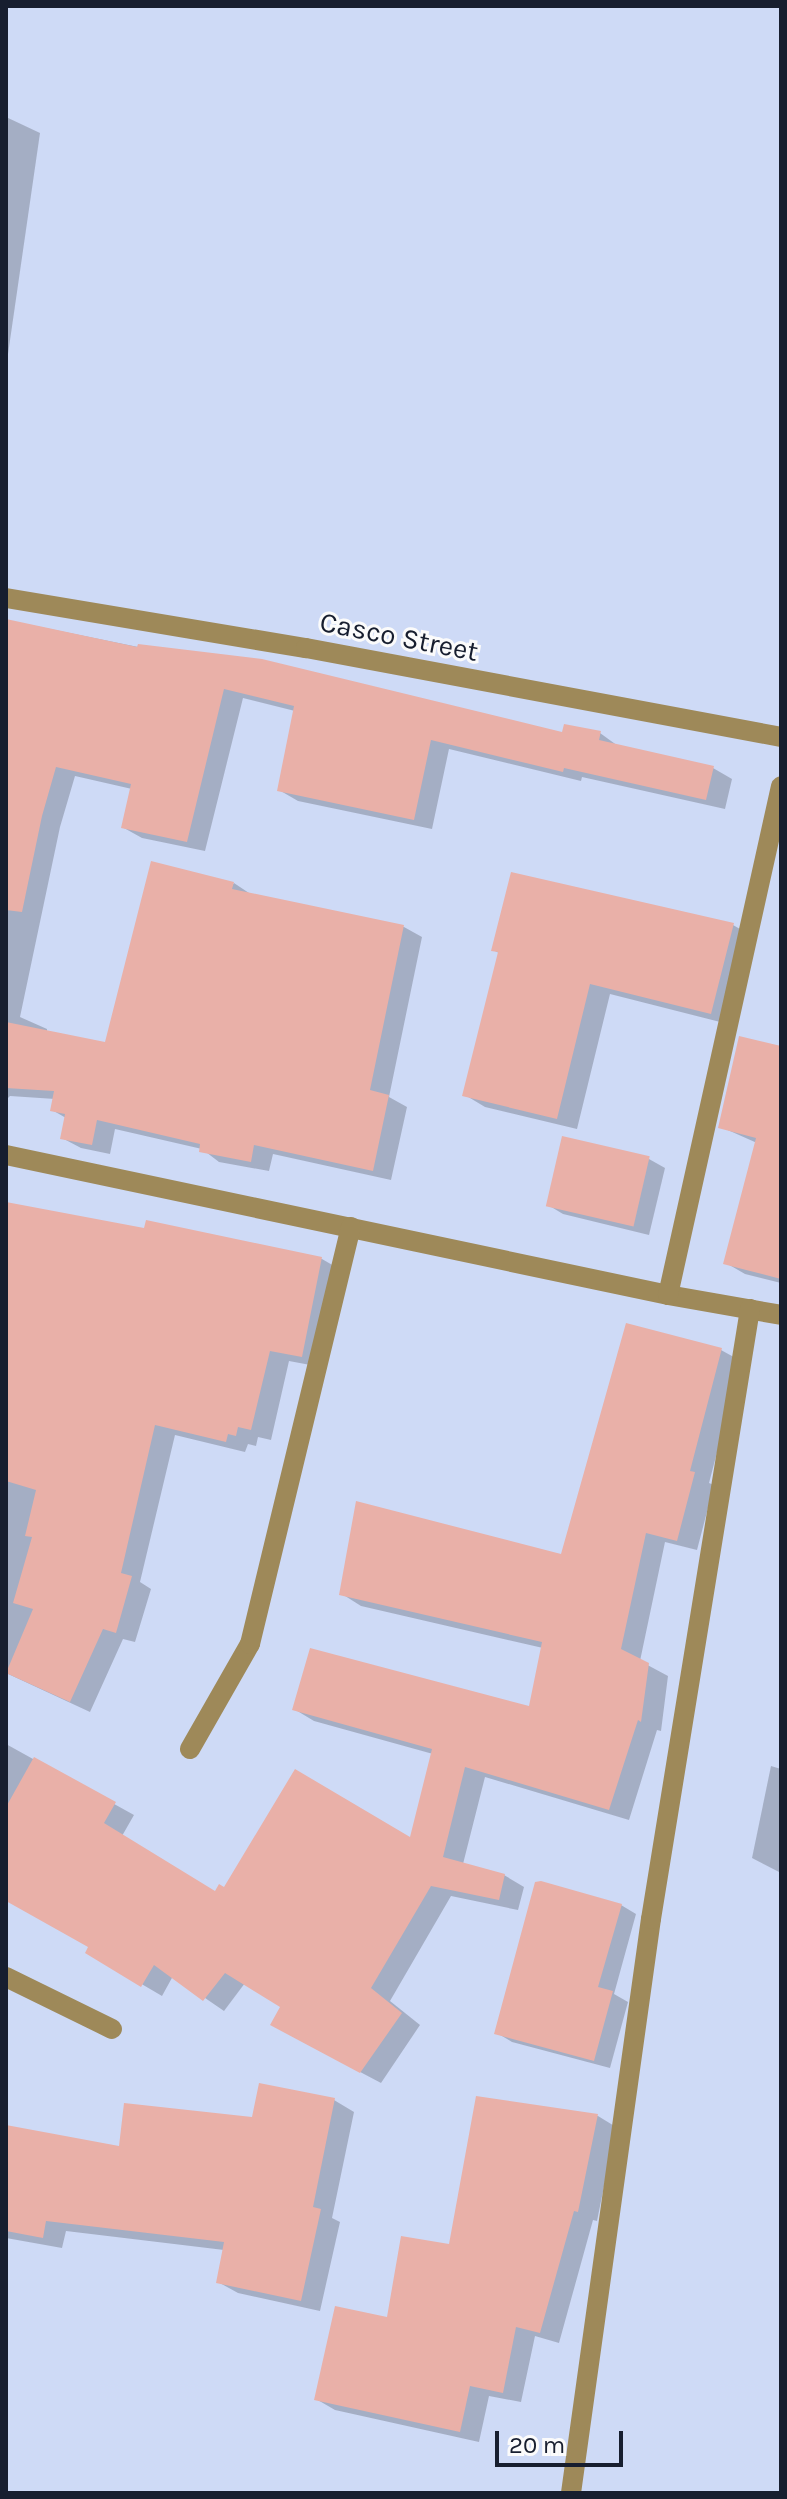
<!DOCTYPE html>
<html>
<head>
<meta charset="utf-8">
<style>
  body { margin:0 }
  #map { position:relative; width:787px; height:2499px; overflow:hidden; background:#cedaf6; font-family:Karla,sans-serif }
  div>[style] { position:absolute }
  .shadow>* { inset:0; background:#0003 }
  .building>* { inset:0; background:#e9b0a8; transform-origin:0 0 }
  .street>* { height:20px; margin:-10px; padding:0 10px; transform-origin:10px; border-radius:10px; background:#9e8959 }
  span { translate:-50% -50%; white-space:nowrap; text-align:center; line-height:1.15; -webkit-text-stroke:6px #fbfbfb; paint-order:stroke }
  .street-label { font-size:28px; color:#171e2f }
  .frame { position:absolute; inset:0; border:8px solid #171e2f; pointer-events:none }
  .scale { position:absolute; left:495px; top:2431px; width:128px; height:36px; box-sizing:border-box; border:4px solid #171e2f; border-top:0; padding-left:10px; font-size:24px; line-height:28px; white-space:nowrap; color:#171e2f; -webkit-text-stroke:6px #fbfbfb; paint-order:stroke }
</style>
</head>
<body>
<div id="map">
  <div class="shadow">
    <i style="clip-path:polygon(6px 117px,40px 133px,6px 368px)"></i>
    <i style="clip-path:polygon(6px 620px,564px 734px,600px 733px,618px 746px,713px 768px,732px 779px,725px 809px,582px 777px,581px 781px,449px 749px,432px 829px,298px 801px,279px 790px,295px 711px,243px 698px,205px 851px,142px 838px,124px 828px,132px 789px,75px 776px,60px 827px,20px 1017px,47px 1029px,47px 1033px,107px 1045px,234px 883px,252px 895px,404px 927px,422px 937px,389px 1097px,407px 1107px,391px 1180px,273px 1154px,269px 1171px,219px 1162px,202px 1149px,115px 1129px,110px 1154px,81px 1148px,62px 1138px,66px 1118px,52px 1110px,55px 1099px,10px 1096px,6px 1100px)"></i>
    <i style="clip-path:polygon(733px 925px,754px 937px,732px 1025px,610px 994px,577px 1129px,485px 1107px,465px 1095px,499px 953px,493px 950px)"></i>
    <i style="clip-path:polygon(781px 1048px,781px 1283px,745px 1274px,726px 1263px,757px 1143px,721px 1127px)"></i>
    <i style="clip-path:polygon(649px 1159px,665px 1168px,649px 1235px,563px 1214px,548px 1205px)"></i>
    <i style="clip-path:polygon(6px 1204px,145px 1231px,147px 1222px,322px 1259px,341px 1270px,321px 1367px,289px 1361px,271px 1440px,258px 1437px,256px 1446px,248px 1444px,245px 1452px,175px 1435px,140px 1582px,151px 1589px,135px 1642px,123px 1639px,90px 1712px,6px 1673px)"></i>
    <i style="clip-path:polygon(721px 1350px,741px 1361px,709px 1483px,714px 1485px,697px 1550px,665px 1542px,640px 1661px,668px 1676px,661px 1731px,657px 1730px,629px 1820px,485px 1777px,463px 1864px,504px 1875px,524px 1887px,518px 1910px,451px 1896px,390px 2001px,420px 2025px,381px 2083px,292px 2036px,283px 2006px,245px 1983px,224px 2011px,173px 1976px,162px 1996px,87px 1952px,91px 1947px,6px 1900px,6px 1744px,134px 1815px,122px 1836px,216px 1893px,411px 1840px,433px 1754px,314px 1721px,294px 1709px,531px 1709px,543px 1648px,361px 1606px,342px 1594px,562px 1556px)"></i>
    <i style="clip-path:polygon(771px 1766px,781px 1769px,781px 1873px,752px 1858px)"></i>
    <i style="clip-path:polygon(621px 1905px,636px 1914px,614px 1994px,628px 2002px,610px 2068px,512px 2042px,497px 2033px)"></i>
    <i style="clip-path:polygon(478px 2098px,598px 2116px,616px 2127px,597px 2221px,593px 2220px,559px 2343px,535px 2336px,521px 2402px,489px 2396px,479px 2442px,335px 2410px,316px 2399px,451px 2247px)"></i>
    <i style="clip-path:polygon(334px 2100px,354px 2112px,332px 2218px,340px 2222px,320px 2311px,238px 2293px,218px 2282px,224px 2250px,66px 2231px,62px 2248px,6px 2238px,6px 2144px,121px 2149px)"></i>
  </div>
  <div class="building">
    <i style="clip-path:polygon(6px 619px,137px 647px,138px 644px,262px 659px,562px 732px,564px 724px,601px 731px,599px 740px,714px 766px,706px 800px,564px 768px,563px 772px,431px 740px,414px 820px,277px 791px,294px 706px,224px 689px,187px 842px,121px 828px,131px 784px,56px 767px,42px 816px,22px 912px,6px 910px)"></i>
    <i style="clip-path:polygon(151px 861px,234px 882px,232px 889px,404px 925px,370px 1090px,389px 1095px,373px 1171px,254px 1145px,251px 1162px,199px 1152px,200px 1144px,97px 1120px,92px 1145px,60px 1139px,65px 1114px,50px 1111px,54px 1091px,6px 1088px,6px 1022px,105px 1042px)"></i>
    <i style="clip-path:polygon(511px 872px,734px 923px,711px 1014px,590px 984px,557px 1119px,462px 1096px,498px 952px,491px 951px)"></i>
    <i style="clip-path:polygon(739px 1036px,781px 1046px,781px 1279px,723px 1264px,756px 1138px,718px 1128px)"></i>
    <i style="left:562px;top:1136px;width:90px;height:72px;rotate:13deg"></i>
    <i style="clip-path:polygon(6px 1202px,144px 1228px,146px 1220px,322px 1257px,302px 1357px,270px 1351px,251px 1430px,238px 1427px,236px 1436px,228px 1434px,226px 1442px,155px 1425px,121px 1573px,132px 1576px,116px 1633px,103px 1629px,70px 1702px,6px 1673px,33px 1609px,13px 1603px,32px 1537px,25px 1536px,36px 1490px,6px 1481px)"></i>
    <i style="clip-path:polygon(626px 1323px,722px 1348px,690px 1471px,695px 1472px,677px 1541px,646px 1533px,621px 1649px,649px 1663px,641px 1722px,638px 1720px,609px 1810px,465px 1767px,443px 1857px,505px 1874px,499px 1900px,431px 1886px,371px 1988px,402px 2013px,360px 2073px,270px 2025px,280px 2007px,225px 1973px,203px 2001px,154px 1965px,141px 1987px,85px 1953px,88px 1947px,6px 1901px,6px 1807px,34px 1757px,116px 1802px,104px 1823px,215px 1891px,219px 1884px,224px 1887px,295px 1769px,410px 1837px,432px 1749px,292px 1710px,310px 1648px,529px 1706px,542px 1642px,339px 1595px,356px 1501px,561px 1554px)"></i>
    <i style="clip-path:polygon(541px 1881px,622px 1904px,598px 1987px,613px 1991px,594px 2061px,494px 2034px,535px 1882px)"></i>
    <i style="clip-path:polygon(259px 2083px,335px 2098px,313px 2207px,321px 2209px,301px 2301px,216px 2283px,224px 2242px,46px 2221px,43px 2238px,6px 2231px,6px 2125px,119px 2146px,124px 2103px,252px 2117px)"></i>
    <i style="clip-path:polygon(476px 2096px,598px 2114px,578px 2212px,574px 2211px,540px 2333px,516px 2327px,503px 2393px,470px 2386px,460px 2432px,314px 2400px,335px 2306px,387px 2317px,401px 2236px,449px 2244px)"></i>
  </div>
  <div class="street">
    <i style="left:6px;top:598px;width:304px;rotate:9.5deg"></i>
    <i style="left:306px;top:648px;width:483px;rotate:10.6deg"></i>
    <i style="left:6px;top:1155px;width:677px;rotate:11.94deg"></i>
    <i style="left:668px;top:1295px;width:115px;rotate:10deg"></i>
    <i style="left:668px;top:1295px;width:521px;rotate:-77.48deg"></i>
    <i style="left:190px;top:1749px;width:121px;rotate:-60.3deg"></i>
    <i style="left:250px;top:1644px;width:429px;rotate:-76.4deg"></i>
    <i style="left:6px;top:1977px;width:118px;rotate:26.1deg"></i>
    <i style="left:571px;top:2493px;width:580px;rotate:-82.07deg"></i>
    <i style="left:651px;top:1919px;width:618px;rotate:-80.78deg"></i>
  </div>
  <div class="street-label">
    <span style="left:399px;top:637px;rotate:11deg">Casco Street</span>
  </div>
  <div class="frame"></div>
  <div class="scale">20 m</div>
</div>
</body>
</html>
